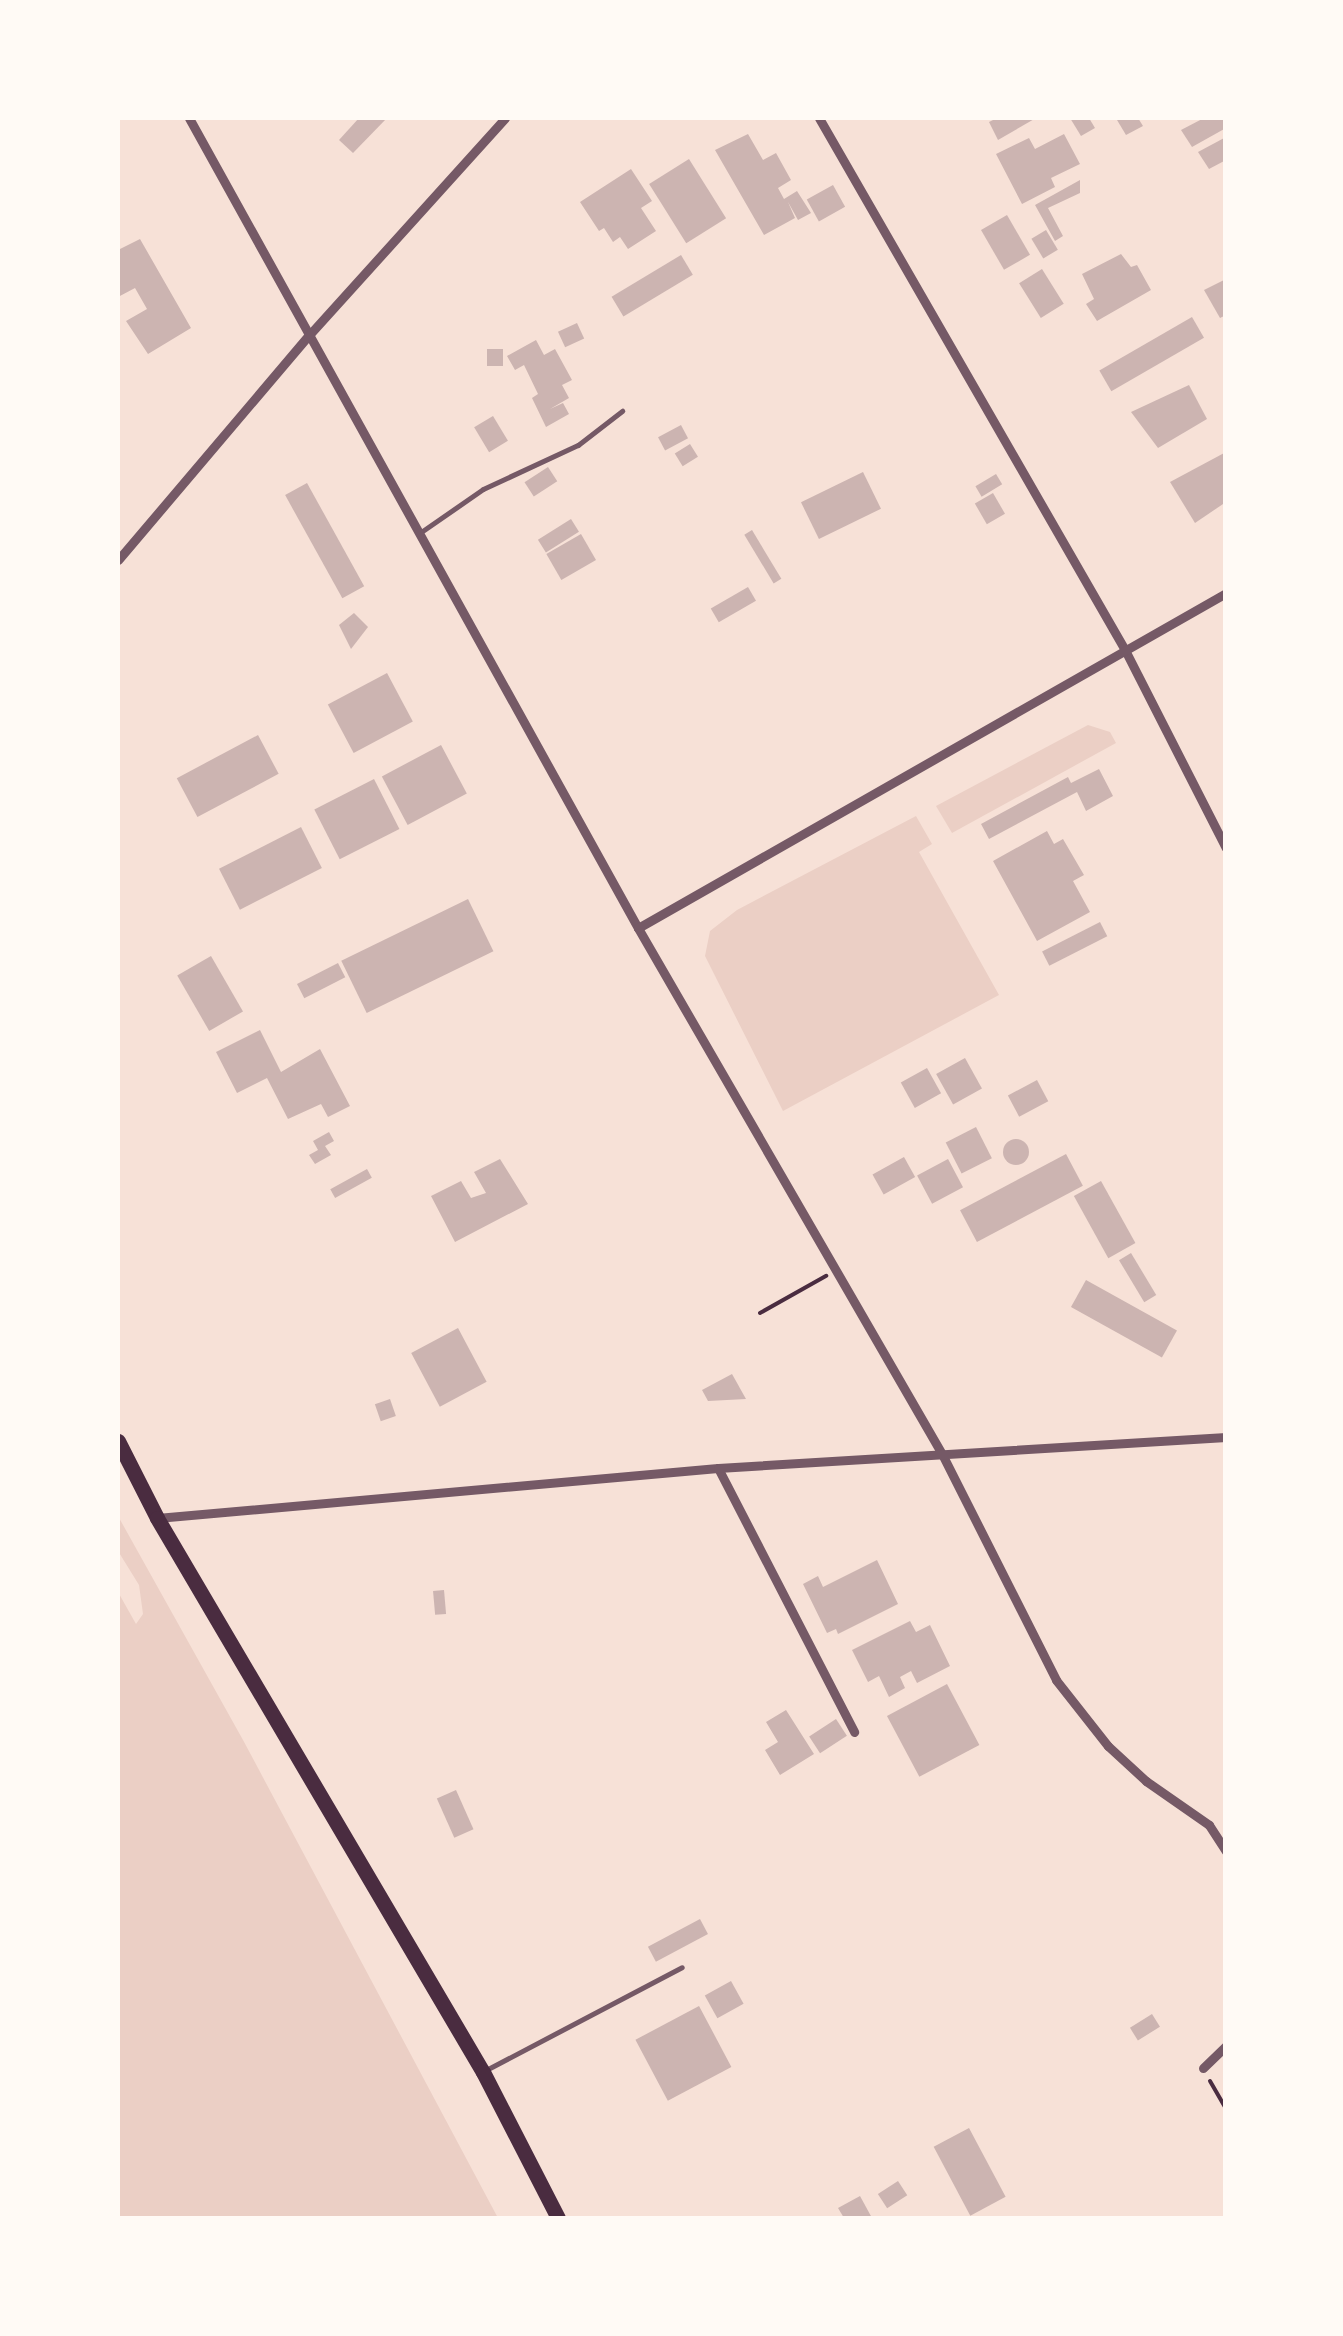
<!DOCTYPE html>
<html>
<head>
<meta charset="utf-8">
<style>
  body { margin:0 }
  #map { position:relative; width:1343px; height:2336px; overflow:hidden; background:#f7e1d7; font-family:Bitter,serif }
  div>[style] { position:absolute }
  .green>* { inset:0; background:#ebcfc5 }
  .building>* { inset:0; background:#ccb4b1; transform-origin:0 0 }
  .round { border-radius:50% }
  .path>* { height:4px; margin:-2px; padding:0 2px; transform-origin:2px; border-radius:2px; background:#4a2c40 }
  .service>* { height:5px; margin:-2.5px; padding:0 2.5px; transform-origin:2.5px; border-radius:2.5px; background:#755966 }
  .minor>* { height:9px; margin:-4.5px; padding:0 4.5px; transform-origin:4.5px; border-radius:4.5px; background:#755966 }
  .trunk>* { height:15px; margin:-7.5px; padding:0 7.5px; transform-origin:7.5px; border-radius:7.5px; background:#4a2c40 }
  span { translate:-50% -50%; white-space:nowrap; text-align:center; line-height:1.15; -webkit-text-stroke:8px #fffaf5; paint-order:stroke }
  .frame { position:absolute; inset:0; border:120px solid #fffaf5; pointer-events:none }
</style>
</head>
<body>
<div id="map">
  <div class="green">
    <i style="clip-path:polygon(1088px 725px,1110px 732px,1116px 743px,952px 833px,936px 806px)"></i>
    <i style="clip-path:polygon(916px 816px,932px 844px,919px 852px,999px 995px,783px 1111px,705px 956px,710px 931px,737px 910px)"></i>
    <i style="clip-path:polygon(118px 1516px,243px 1740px,498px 2218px,118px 2218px,118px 1592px,136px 1624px,143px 1614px,139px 1585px,118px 1551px)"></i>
  </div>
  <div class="building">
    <i style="clip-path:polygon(359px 118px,387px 118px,353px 153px,339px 140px)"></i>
    <i style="clip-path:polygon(997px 118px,1036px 118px,998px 140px,989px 122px)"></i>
    <i style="clip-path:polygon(1070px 118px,1089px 118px,1095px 128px,1081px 136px)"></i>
    <i style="clip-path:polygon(1122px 118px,1138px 118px,1143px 126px,1126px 135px,1117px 120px)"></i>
    <i style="clip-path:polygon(1204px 118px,1226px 118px,1226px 128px,1192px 147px,1181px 130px)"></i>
    <i style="clip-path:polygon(748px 134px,763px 160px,776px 153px,791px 180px,778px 188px,784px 199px,797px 191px,811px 213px,798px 220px,788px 202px,795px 218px,764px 235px,715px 150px)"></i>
    <i style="clip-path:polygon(1064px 134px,1080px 164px,1051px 178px,1055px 187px,1022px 204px,996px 154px,1029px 138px,1035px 149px)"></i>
    <i style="clip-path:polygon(1226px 137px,1226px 160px,1209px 169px,1198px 152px)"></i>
    <i style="left:689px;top:159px;width:70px;height:47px;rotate:58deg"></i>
    <i style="clip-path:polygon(631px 169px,652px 201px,641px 208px,656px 231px,628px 249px,620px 237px,613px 242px,604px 228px,599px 231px,580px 202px)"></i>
    <i style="clip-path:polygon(1080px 180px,1080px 193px,1048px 208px,1063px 236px,1055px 241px,1035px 205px)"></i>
    <i style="left:833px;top:185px;width:25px;height:30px;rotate:61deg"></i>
    <i style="left:1007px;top:215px;width:46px;height:30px;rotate:60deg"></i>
    <i style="left:1046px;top:230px;width:23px;height:17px;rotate:59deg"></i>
    <i style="clip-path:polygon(140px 239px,191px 328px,148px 354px,126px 321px,147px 309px,135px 288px,118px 297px,118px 250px)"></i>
    <i style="clip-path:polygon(1121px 254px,1131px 267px,1137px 265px,1151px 290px,1097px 321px,1086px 304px,1094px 299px,1082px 274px)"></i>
    <i style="left:681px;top:255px;width:23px;height:81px;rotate:59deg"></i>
    <i style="left:1042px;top:269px;width:41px;height:27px;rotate:58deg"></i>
    <i style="clip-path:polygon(1226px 279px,1226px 315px,1220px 318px,1204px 290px)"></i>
    <i style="left:1192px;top:317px;width:24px;height:107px;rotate:60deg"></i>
    <i style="left:577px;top:323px;width:17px;height:21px;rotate:65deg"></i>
    <i style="clip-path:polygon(536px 340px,544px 355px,555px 349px,572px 380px,562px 385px,569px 398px,550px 409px,563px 403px,569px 414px,546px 427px,532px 398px,538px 394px,524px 365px,515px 370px,507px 356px)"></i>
    <i style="left:487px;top:349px;width:16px;height:17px"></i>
    <i style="clip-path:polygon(1189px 385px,1207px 419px,1158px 448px,1131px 412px)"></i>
    <i style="left:493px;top:416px;width:29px;height:22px;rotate:59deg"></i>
    <i style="left:681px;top:425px;width:15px;height:26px;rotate:62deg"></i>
    <i style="left:690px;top:444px;width:15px;height:18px;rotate:58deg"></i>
    <i style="clip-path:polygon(1226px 452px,1226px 502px,1195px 523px,1170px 482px)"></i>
    <i style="left:548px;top:467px;width:17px;height:28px;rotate:57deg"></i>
    <i style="left:863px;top:472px;width:41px;height:69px;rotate:64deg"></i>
    <i style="left:996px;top:474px;width:12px;height:24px;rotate:59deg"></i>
    <i style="left:307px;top:483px;width:118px;height:25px;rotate:61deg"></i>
    <i style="left:993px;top:493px;width:24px;height:21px;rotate:60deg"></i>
    <i style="left:571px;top:519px;width:15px;height:39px;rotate:58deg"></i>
    <i style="left:752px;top:530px;width:57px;height:9px;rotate:59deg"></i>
    <i style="left:581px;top:534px;width:30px;height:40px;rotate:60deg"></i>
    <i style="left:748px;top:587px;width:16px;height:43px;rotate:60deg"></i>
    <i style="clip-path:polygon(354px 613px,368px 627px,351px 649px,339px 625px)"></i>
    <i style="left:387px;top:673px;width:55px;height:67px;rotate:62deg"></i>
    <i style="left:258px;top:735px;width:44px;height:92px;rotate:62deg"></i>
    <i style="left:441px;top:745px;width:55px;height:67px;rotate:62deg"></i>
    <i style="clip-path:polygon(1099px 769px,1113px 796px,1086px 811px,1077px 792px,989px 839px,981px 824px,1068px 777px,1071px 783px)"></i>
    <i style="left:374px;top:779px;width:56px;height:67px;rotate:63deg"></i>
    <i style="left:301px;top:827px;width:46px;height:92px;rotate:63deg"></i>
    <i style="clip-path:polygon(1047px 831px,1054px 844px,1063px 839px,1084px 875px,1073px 881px,1090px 912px,1037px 941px,993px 861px)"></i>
    <i style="left:468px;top:899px;width:58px;height:141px;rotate:64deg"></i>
    <i style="left:1100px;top:922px;width:16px;height:65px;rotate:63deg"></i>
    <i style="left:211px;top:956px;width:64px;height:39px;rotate:60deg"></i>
    <i style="left:338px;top:963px;width:16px;height:46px;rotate:63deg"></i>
    <i style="clip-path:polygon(260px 1030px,281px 1072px,320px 1049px,350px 1106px,328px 1117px,321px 1104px,288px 1119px,267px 1078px,237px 1093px,216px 1052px)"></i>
    <i style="left:965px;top:1058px;width:35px;height:33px;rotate:61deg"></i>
    <i style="left:927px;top:1068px;width:29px;height:30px;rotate:61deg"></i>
    <i style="left:1037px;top:1080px;width:24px;height:33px;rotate:62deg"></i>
    <i style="left:976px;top:1127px;width:35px;height:34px;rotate:63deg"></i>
    <i style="clip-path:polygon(329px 1132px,334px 1141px,325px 1146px,331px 1155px,315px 1164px,309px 1155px,318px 1150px,313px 1141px)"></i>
    <i class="round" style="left:1003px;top:1139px;width:26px;height:26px"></i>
    <i style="left:1066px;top:1154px;width:36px;height:120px;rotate:62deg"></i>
    <i style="left:904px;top:1157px;width:23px;height:36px;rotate:61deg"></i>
    <i style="clip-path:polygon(500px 1159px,528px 1204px,455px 1242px,431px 1196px,461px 1181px,471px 1198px,486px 1193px,474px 1172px)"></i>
    <i style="left:948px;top:1159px;width:32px;height:35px;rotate:62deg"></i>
    <i style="left:367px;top:1169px;width:10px;height:42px;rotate:61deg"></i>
    <i style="left:1101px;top:1181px;width:71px;height:31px;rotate:61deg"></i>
    <i style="left:1131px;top:1253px;width:49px;height:14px;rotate:59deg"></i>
    <i style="left:1086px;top:1280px;width:104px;height:31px;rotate:29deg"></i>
    <i style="left:458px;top:1328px;width:61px;height:53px;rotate:62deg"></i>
    <i style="clip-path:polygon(732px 1374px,746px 1399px,708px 1401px,702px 1390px)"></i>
    <i style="left:390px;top:1399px;width:18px;height:16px;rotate:71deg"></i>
    <i style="clip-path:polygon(877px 1560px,898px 1604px,838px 1634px,836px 1629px,827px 1633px,803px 1584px,818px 1576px,823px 1587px)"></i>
    <i style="left:444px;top:1590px;width:24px;height:11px;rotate:85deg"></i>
    <i style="clip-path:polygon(910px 1621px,916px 1632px,930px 1625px,950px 1666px,917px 1683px,911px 1671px,900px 1677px,905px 1688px,889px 1697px,879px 1676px,868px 1682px,852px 1650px)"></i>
    <i style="left:947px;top:1684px;width:69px;height:68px;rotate:62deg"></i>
    <i style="clip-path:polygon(786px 1710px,814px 1754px,780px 1775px,765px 1750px,778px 1742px,766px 1722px)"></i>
    <i style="left:836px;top:1719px;width:20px;height:32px;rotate:57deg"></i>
    <i style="left:456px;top:1790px;width:43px;height:21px;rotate:66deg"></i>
    <i style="left:700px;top:1919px;width:17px;height:59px;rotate:62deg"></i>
    <i style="left:731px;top:1981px;width:26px;height:30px;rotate:61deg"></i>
    <i style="left:699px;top:2006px;width:69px;height:72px;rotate:62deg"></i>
    <i style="left:1152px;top:2014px;width:15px;height:26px;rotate:58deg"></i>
    <i style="left:969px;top:2128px;width:78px;height:40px;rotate:62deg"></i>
    <i style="left:898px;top:2181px;width:17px;height:24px;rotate:57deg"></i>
    <i style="clip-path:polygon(860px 2196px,872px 2218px,844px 2218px,838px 2208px)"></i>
  </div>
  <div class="path">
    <i style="left:760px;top:1313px;width:76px;rotate:-29.3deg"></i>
    <i style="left:1210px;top:2081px;width:32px;rotate:60deg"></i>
  </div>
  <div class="service">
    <i style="left:421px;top:532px;width:75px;rotate:-34.7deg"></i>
    <i style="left:483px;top:489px;width:105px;rotate:-24.9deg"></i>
    <i style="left:578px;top:445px;width:56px;rotate:-37.7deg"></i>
    <i style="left:486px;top:2070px;width:221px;rotate:-27.7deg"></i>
  </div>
  <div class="minor">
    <i style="left:189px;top:118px;width:926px;rotate:61deg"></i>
    <i style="left:638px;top:928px;width:608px;rotate:59.97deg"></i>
    <i style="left:942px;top:1454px;width:253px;rotate:63.2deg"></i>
    <i style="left:1056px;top:1680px;width:84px;rotate:51.8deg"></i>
    <i style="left:1108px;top:1746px;width:52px;rotate:42.6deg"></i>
    <i style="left:1146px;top:1781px;width:77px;rotate:34.9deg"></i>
    <i style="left:1209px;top:1825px;width:31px;rotate:57deg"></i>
    <i style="left:819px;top:118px;width:614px;rotate:60.09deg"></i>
    <i style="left:1125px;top:650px;width:222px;rotate:63deg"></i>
    <i style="left:118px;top:560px;width:297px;rotate:-49.7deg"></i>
    <i style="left:310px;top:334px;width:291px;rotate:-47.9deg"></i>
    <i style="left:638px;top:928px;width:677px;rotate:-29.67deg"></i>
    <i style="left:718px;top:1468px;width:297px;rotate:62.7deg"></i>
    <i style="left:157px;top:1518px;width:563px;rotate:-5.09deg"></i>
    <i style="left:718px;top:1468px;width:509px;rotate:-3.49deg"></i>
    <i style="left:1203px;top:2068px;width:32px;rotate:-44deg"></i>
  </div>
  <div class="trunk">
    <i style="left:118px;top:1441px;width:86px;rotate:63.1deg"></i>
    <i style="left:157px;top:1518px;width:643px;rotate:59.53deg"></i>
    <i style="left:483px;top:2072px;width:164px;rotate:62.8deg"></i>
  </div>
  <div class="frame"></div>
</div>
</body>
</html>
